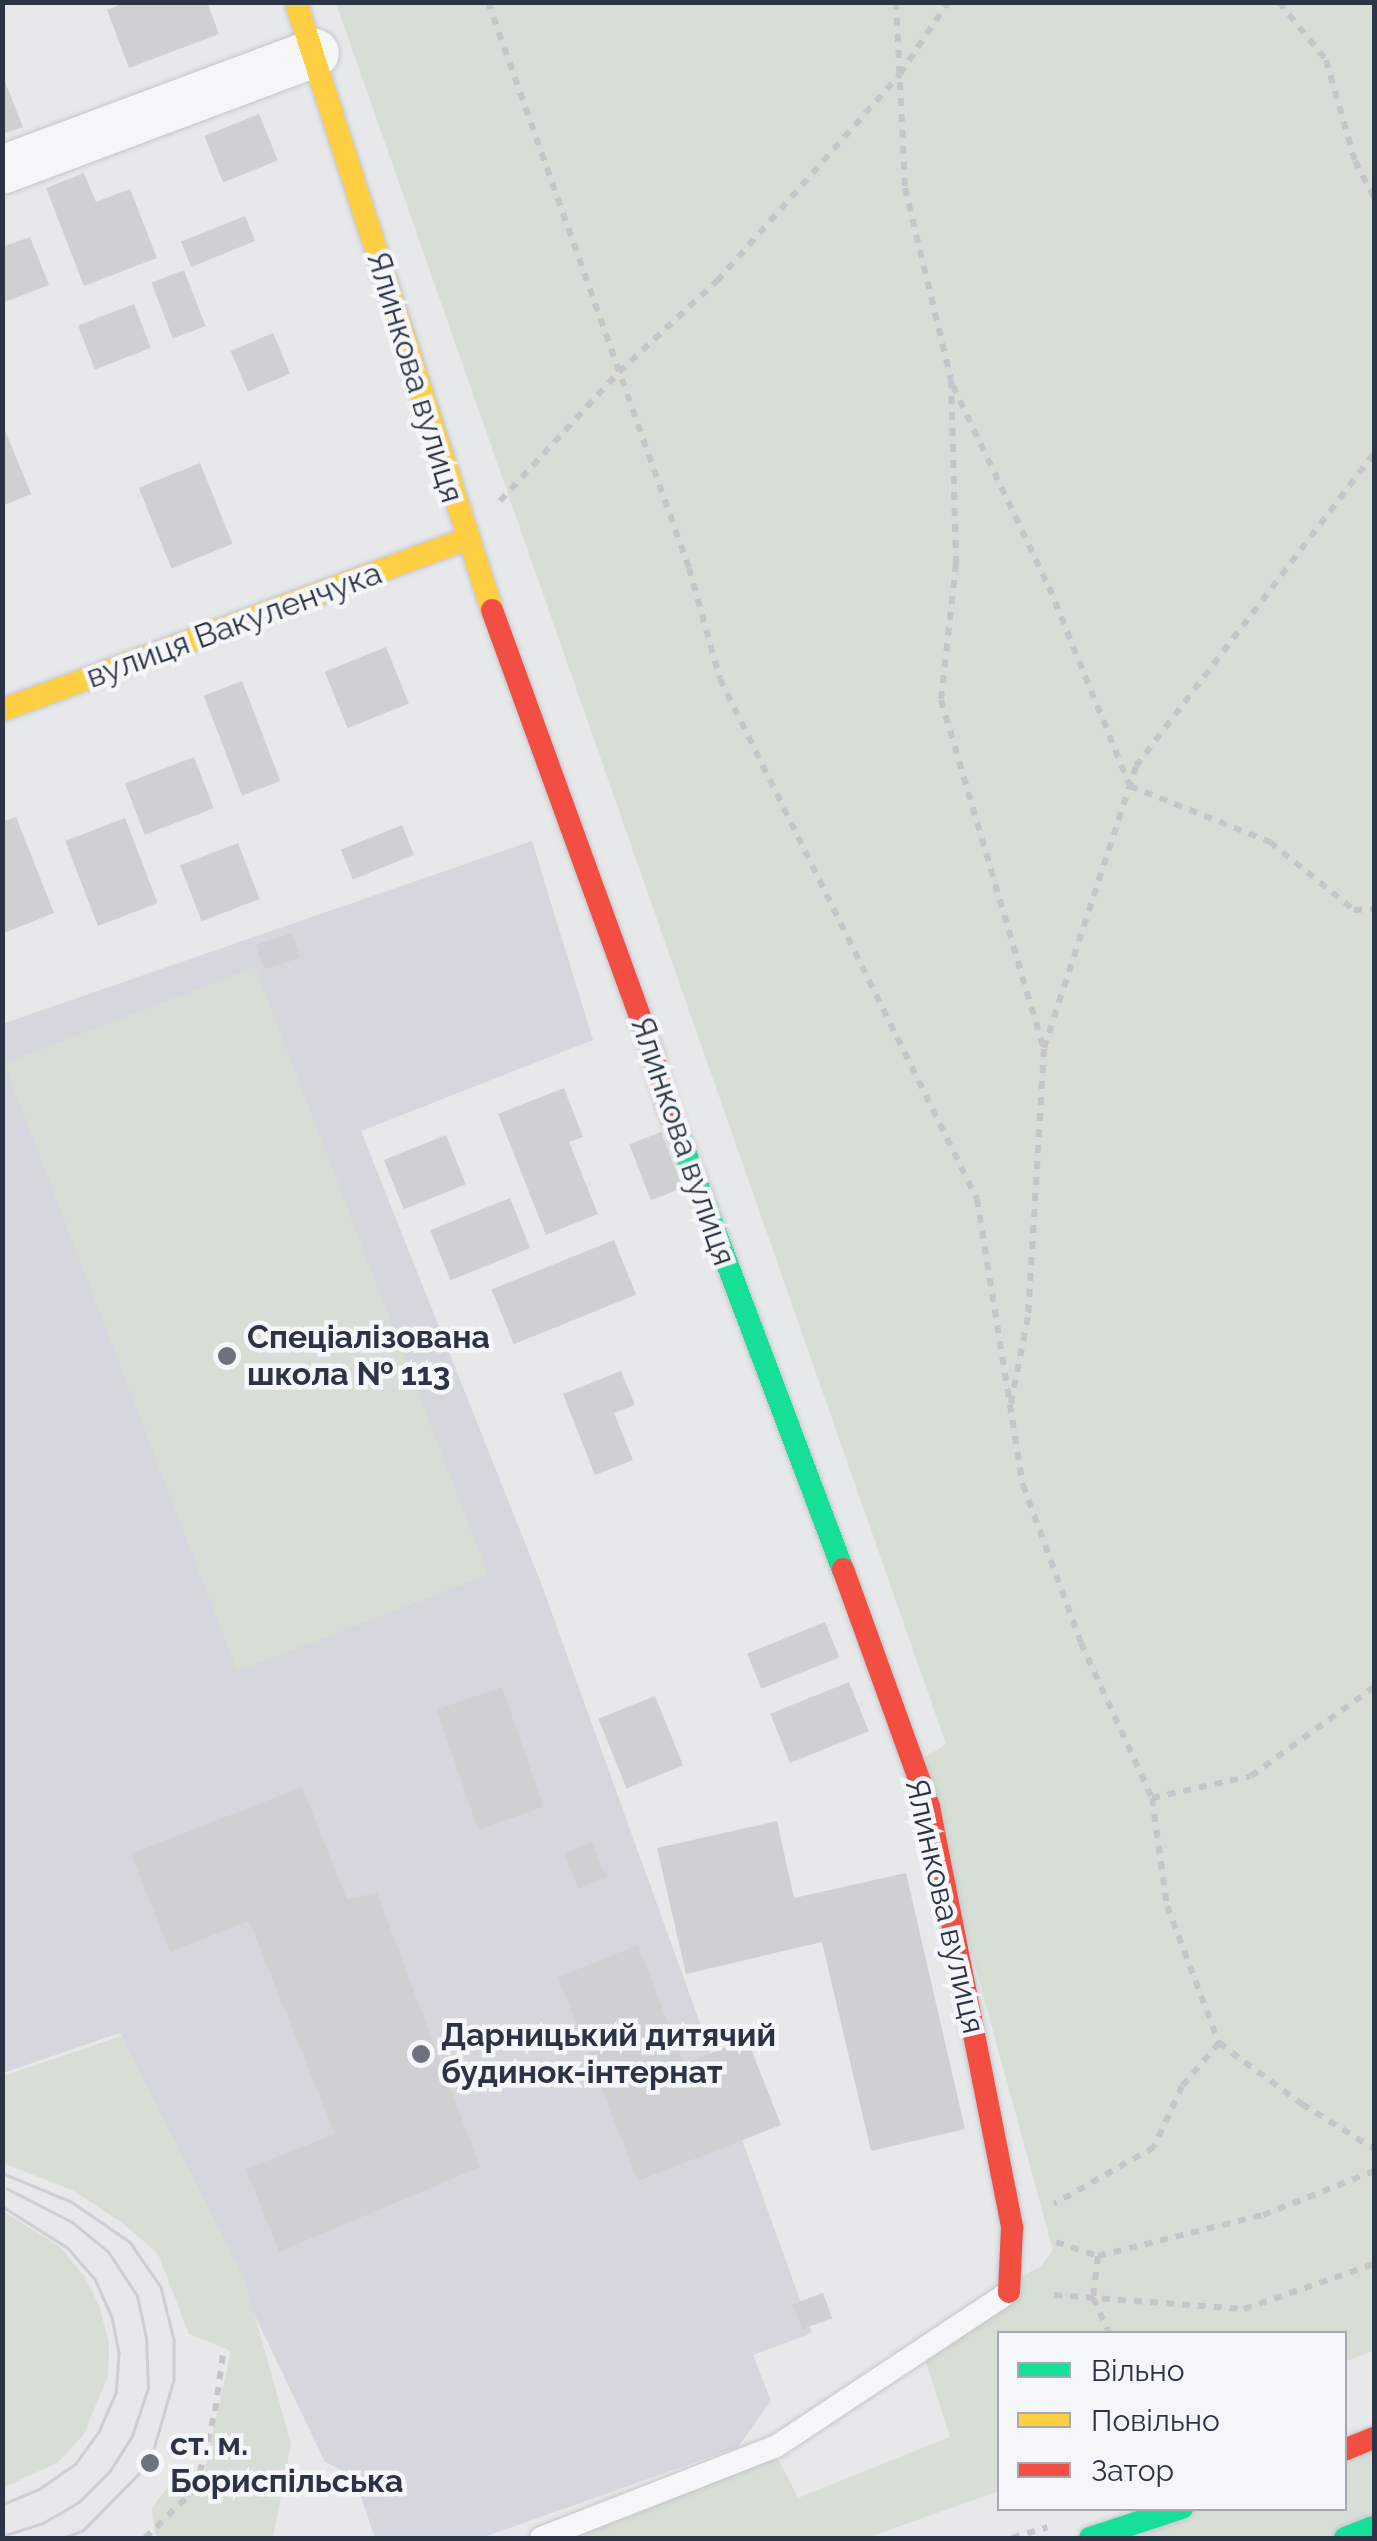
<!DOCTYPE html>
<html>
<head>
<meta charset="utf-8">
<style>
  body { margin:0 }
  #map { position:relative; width:1377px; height:2541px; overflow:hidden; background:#e6e8ea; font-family:Raleway,sans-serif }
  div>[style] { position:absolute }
  .built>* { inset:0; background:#d4d7dd }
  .green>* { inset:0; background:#d6ded6; transform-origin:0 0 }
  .building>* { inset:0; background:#ced0d3; transform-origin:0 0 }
  .path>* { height:6px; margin-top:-3px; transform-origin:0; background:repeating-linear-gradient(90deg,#c5c6ca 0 8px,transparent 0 16px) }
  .roads { filter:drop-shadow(0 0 2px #c4c6c8) drop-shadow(0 0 2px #c4c6c8) }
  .lane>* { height:22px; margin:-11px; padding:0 11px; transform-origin:11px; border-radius:11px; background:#f5f6f7 }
  .street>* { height:48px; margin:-24px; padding:0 24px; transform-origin:24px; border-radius:24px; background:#f5f6f7 }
  .fast>* { height:22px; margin:-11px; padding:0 11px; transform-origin:11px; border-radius:11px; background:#16e098 }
  .slow>* { height:22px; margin:-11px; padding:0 11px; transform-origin:11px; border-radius:11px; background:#ffcf43 }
  .jam>* { height:22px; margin:-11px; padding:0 11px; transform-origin:11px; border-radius:11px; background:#f24e42 }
  .tram>* { height:2.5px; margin:-1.25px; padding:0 1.25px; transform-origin:1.25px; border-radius:1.25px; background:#cecfd2 }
  .dots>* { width:28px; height:28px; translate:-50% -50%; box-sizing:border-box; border:5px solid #f4f6f9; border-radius:50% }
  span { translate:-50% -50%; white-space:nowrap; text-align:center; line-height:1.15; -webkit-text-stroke:9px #f4f6f9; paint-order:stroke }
  .street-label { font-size:32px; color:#2b3445 }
  .poi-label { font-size:32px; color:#2b3445; font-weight:700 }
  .left { translate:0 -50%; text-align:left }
  .frame { position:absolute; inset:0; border:5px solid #2b3445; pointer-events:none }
  .legend { position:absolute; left:997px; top:2331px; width:350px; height:180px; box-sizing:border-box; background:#f4f6f9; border:2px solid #a4a8b1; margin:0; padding:12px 18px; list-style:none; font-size:30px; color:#2b3445 }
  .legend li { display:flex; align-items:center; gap:20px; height:50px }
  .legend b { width:50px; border:2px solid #a4a8b1 }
</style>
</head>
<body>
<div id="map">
  <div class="built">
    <i style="clip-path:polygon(532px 841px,593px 1040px,361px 1131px,541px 1583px,812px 2333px,753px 2355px,771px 2401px,738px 2447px,481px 2538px,375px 2538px,354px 2476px,325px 2462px,120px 2033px,3px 2073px,2px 1024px)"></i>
  </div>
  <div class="green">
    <i style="clip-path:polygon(336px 3px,1374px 3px,1374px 2350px,1345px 2362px,1344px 2334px,999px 2334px,999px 2491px,866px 2538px,557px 2538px,776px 2455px,798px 2498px,950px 2437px,919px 2340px,1042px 2265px,1053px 2250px,919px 1761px,946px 1744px)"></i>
    <i style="left:255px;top:967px;width:651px;height:269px;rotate:69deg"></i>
    <i style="clip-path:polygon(121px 2036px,244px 2277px,291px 2444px,273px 2538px,159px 2538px,155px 2534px,152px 2509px,161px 2495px,184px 2471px,203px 2477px,231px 2351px,189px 2334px,158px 2254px,124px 2224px,74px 2191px,3px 2163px,3px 2076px)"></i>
    <i style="clip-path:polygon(3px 2211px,60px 2247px,85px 2277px,99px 2305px,109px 2343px,108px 2376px,83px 2436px,58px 2462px,3px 2488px)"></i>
    <i style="clip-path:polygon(1374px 2438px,1374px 2527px,1345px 2538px,1090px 2538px,1182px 2509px,1344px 2508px,1345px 2450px)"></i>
  </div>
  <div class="building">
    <i style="clip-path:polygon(127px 2px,207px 2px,219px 34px,129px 68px,107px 10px)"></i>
    <i style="clip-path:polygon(2px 74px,23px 127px,2px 134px)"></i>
    <i style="left:259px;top:114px;width:50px;height:59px;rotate:68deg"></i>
    <i style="clip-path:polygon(84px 173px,96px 202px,130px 189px,157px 258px,84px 286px,46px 188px)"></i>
    <i style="left:245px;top:216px;width:27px;height:69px;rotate:68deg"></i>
    <i style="clip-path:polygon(30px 237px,49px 285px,2px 303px,2px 247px)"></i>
    <i style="left:184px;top:270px;width:60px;height:35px;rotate:69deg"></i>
    <i style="left:134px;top:304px;width:47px;height:60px;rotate:69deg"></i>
    <i style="left:273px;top:333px;width:44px;height:46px;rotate:67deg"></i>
    <i style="clip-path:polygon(2px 423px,31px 494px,2px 506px)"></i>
    <i style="left:200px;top:463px;width:87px;height:66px;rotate:68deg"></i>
    <i style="left:386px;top:647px;width:61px;height:66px;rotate:68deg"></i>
    <i style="left:242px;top:681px;width:107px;height:41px;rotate:69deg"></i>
    <i style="left:194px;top:757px;width:55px;height:74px;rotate:69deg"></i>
    <i style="clip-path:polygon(16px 817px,54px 913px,4px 933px,2px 822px)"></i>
    <i style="left:125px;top:818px;width:91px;height:64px;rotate:69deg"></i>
    <i style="left:402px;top:825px;width:32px;height:66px;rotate:68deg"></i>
    <i style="left:238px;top:843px;width:60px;height:62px;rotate:69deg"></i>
    <i style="left:292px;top:933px;width:26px;height:38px;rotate:72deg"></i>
    <i style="clip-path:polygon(564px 1088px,583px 1137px,569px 1142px,598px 1214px,546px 1235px,498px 1114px)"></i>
    <i style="left:661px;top:1132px;width:60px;height:34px;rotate:69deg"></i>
    <i style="left:446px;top:1135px;width:53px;height:67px;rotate:68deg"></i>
    <i style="left:510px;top:1198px;width:54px;height:86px;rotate:68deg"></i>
    <i style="left:614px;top:1240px;width:59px;height:132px;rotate:68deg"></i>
    <i style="clip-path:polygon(621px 1371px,635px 1405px,614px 1413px,633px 1460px,595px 1475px,563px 1394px)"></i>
    <i style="left:825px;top:1622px;width:38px;height:84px;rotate:68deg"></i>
    <i style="left:849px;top:1682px;width:53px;height:85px;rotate:68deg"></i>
    <i style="left:502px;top:1687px;width:127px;height:69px;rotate:71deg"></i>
    <i style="left:655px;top:1696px;width:75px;height:61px;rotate:68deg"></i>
    <i style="clip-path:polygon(302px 1787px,347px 1899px,377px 1893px,480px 2167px,279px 2252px,246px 2169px,335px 2134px,249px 1921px,170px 1952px,131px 1854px)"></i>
    <i style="clip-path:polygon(777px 1821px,794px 1898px,906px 1873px,965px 2129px,871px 2151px,822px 1942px,686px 1974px,657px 1848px)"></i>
    <i style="left:592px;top:1842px;width:38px;height:30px;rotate:68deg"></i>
    <i style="clip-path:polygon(638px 1945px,684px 2064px,747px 2039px,781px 2125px,638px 2181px,558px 1977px)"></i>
    <i style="left:823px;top:2293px;width:27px;height:32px;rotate:70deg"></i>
  </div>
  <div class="path">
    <i style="left:488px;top:2px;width:601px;rotate:70.45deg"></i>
    <i style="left:689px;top:568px;width:115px;rotate:74.4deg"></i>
    <i style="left:720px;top:679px;width:580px;rotate:63.7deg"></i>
    <i style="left:977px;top:1199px;width:290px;rotate:80.9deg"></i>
    <i style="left:1023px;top:1485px;width:168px;rotate:69.8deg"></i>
    <i style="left:1081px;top:1643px;width:170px;rotate:65.4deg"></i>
    <i style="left:1152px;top:1798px;width:109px;rotate:82.1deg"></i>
    <i style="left:1167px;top:1906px;width:147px;rotate:69.2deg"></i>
    <i style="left:1219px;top:2043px;width:57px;rotate:130.7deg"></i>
    <i style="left:1182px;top:2086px;width:67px;rotate:114.7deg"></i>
    <i style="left:1154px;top:2147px;width:115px;rotate:150.3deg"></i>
    <i style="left:896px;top:2px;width:186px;rotate:87.2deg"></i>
    <i style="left:905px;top:188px;width:197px;rotate:76.5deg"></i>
    <i style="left:951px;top:380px;width:184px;rotate:88.4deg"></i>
    <i style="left:956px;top:564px;width:137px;rotate:96.3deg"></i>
    <i style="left:941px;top:700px;width:364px;rotate:73.6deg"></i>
    <i style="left:1044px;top:1049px;width:268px;rotate:93.4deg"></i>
    <i style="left:1028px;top:1317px;width:88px;rotate:101.2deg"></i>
    <i style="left:1279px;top:2px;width:75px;rotate:51deg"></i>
    <i style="left:1326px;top:60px;width:105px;rotate:74deg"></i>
    <i style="left:1355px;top:161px;width:41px;rotate:62.2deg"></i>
    <i style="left:953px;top:386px;width:223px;rotate:64.5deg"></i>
    <i style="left:1049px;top:587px;width:215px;rotate:67.9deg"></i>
    <i style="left:1130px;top:786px;width:151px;rotate:21.8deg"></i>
    <i style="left:1270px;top:842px;width:108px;rotate:39deg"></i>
    <i style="left:1354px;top:910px;width:20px;rotate:-3deg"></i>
    <i style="left:500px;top:501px;width:176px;rotate:-47.3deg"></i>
    <i style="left:619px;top:372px;width:134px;rotate:-42.9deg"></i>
    <i style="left:717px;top:281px;width:276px;rotate:-48.5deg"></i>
    <i style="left:900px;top:74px;width:87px;rotate:-56.3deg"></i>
    <i style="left:1044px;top:1048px;width:297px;rotate:-71.9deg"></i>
    <i style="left:1136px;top:766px;width:392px;rotate:-52.7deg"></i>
    <i style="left:1152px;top:1798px;width:101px;rotate:-12.5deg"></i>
    <i style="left:1251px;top:1776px;width:152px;rotate:-35.9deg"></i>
    <i style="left:1219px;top:2043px;width:103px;rotate:36.3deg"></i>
    <i style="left:1302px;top:2104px;width:85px;rotate:32deg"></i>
    <i style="left:1056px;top:2242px;width:44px;rotate:18.4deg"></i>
    <i style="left:1098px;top:2256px;width:170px;rotate:-14deg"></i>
    <i style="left:1263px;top:2215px;width:119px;rotate:-21.6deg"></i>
    <i style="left:1098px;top:2256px;width:42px;rotate:96.8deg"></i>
    <i style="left:1093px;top:2298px;width:40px;rotate:65deg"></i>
    <i style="left:1054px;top:2295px;width:191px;rotate:4.2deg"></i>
    <i style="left:1244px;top:2309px;width:138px;rotate:-19.1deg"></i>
    <i style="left:145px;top:2538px;width:71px;rotate:-44.4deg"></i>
    <i style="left:196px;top:2488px;width:79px;rotate:-76.1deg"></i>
    <i style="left:215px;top:2411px;width:57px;rotate:-81.9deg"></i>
    <i style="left:1012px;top:2538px;width:37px;rotate:-17deg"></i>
  </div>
  <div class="roads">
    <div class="lane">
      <i style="left:541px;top:2538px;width:251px;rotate:-21.3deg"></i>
      <i style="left:775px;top:2447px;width:281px;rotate:-33.5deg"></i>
    </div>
    <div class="street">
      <i style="left:2px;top:170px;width:334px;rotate:-20.5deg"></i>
    </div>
    <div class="fast">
      <i style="left:668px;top:1107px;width:494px;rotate:69.3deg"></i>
      <i style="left:1090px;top:2538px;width:97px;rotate:-18.1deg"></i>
      <i style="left:1345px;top:2538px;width:31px;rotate:-21deg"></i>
    </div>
    <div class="slow">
      <i style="left:296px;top:2px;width:639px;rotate:72.13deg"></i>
      <i style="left:2px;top:710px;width:495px;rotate:-20.2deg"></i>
    </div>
    <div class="jam">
      <i style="left:492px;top:610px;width:444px;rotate:70deg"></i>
      <i style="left:644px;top:1027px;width:84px;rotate:73.3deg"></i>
      <i style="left:843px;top:1569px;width:253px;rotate:70.1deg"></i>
      <i style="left:929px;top:1807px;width:429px;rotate:78.8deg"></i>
      <i style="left:1012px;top:2228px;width:64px;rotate:92.7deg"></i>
      <i style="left:1344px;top:2450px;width:32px;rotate:-22deg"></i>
    </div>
  </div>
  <div class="tram">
    <i style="left:2px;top:2173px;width:76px;rotate:22.5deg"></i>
    <i style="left:72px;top:2202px;width:70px;rotate:34.6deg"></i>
    <i style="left:130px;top:2242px;width:55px;rotate:55.4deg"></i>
    <i style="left:161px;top:2287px;width:55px;rotate:76.2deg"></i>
    <i style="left:174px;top:2340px;width:40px;rotate:90deg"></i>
    <i style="left:174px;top:2380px;width:86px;rotate:106.1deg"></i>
    <i style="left:150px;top:2463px;width:95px;rotate:134.6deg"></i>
    <i style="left:83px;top:2531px;width:20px;rotate:160deg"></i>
    <i style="left:2px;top:2206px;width:78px;rotate:32.5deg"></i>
    <i style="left:68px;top:2248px;width:41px;rotate:48.9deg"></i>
    <i style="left:95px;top:2279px;width:42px;rotate:65.9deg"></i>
    <i style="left:112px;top:2317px;width:38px;rotate:79deg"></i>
    <i style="left:119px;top:2354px;width:39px;rotate:94deg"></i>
    <i style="left:116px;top:2393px;width:43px;rotate:113.6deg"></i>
    <i style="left:99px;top:2432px;width:39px;rotate:126deg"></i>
    <i style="left:76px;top:2464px;width:44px;rotate:145.2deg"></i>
    <i style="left:40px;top:2489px;width:41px;rotate:157.2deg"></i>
    <i style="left:2px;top:2536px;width:43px;rotate:-17.6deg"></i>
    <i style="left:43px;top:2523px;width:42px;rotate:-30.3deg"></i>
    <i style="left:79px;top:2502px;width:44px;rotate:-45deg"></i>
    <i style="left:110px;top:2471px;width:41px;rotate:-57.8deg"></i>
    <i style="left:132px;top:2436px;width:51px;rotate:-71.6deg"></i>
    <i style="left:148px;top:2388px;width:50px;rotate:-92.3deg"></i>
    <i style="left:146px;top:2338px;width:43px;rotate:-102.1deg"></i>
    <i style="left:137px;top:2296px;width:53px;rotate:-123.4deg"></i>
    <i style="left:108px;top:2252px;width:45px;rotate:-140.4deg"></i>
    <i style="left:73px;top:2223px;width:74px;rotate:-152.7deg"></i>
  </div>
  <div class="dots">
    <i style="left:227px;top:1356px;background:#6c737f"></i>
    <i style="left:421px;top:2054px;background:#6c737f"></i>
    <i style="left:150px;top:2463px;background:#6c737f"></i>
  </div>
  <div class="street-label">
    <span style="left:415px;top:377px;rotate:73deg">Ялинкова вулиця</span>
    <span style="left:234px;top:625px;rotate:-20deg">вулиця Вакуленчука</span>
    <span style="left:683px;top:1141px;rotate:71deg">Ялинкова вулиця</span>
    <span style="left:945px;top:1906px;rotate:77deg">Ялинкова вулиця</span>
  </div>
  <div class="poi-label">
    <span class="left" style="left:247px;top:1356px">Спеціалізована<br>школа № 113</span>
    <span class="left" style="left:441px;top:2054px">Дарницький дитячий<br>будинок-інтернат</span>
    <span class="left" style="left:170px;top:2463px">ст. м.<br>Бориспільська</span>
  </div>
  <div class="frame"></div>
  <ul class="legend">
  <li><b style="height:12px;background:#16e098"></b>Вільно</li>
  <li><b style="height:12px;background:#ffcf43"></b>Повільно</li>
  <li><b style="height:12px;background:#f24e42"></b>Затор</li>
  </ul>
</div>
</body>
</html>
